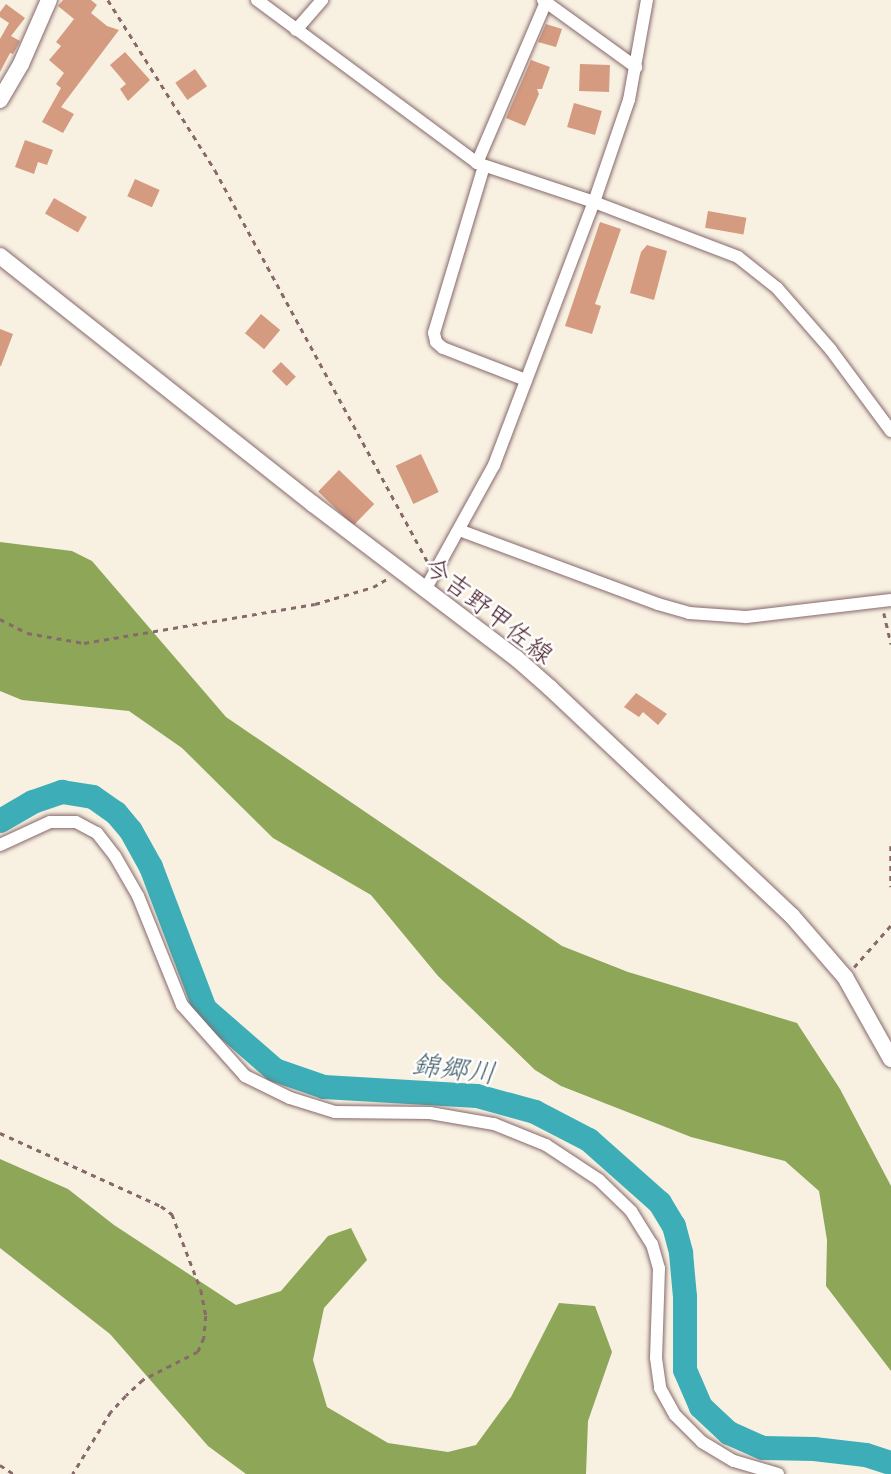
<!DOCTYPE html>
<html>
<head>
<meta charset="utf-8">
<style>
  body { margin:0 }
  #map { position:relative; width:891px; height:1474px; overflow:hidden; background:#f8f1e2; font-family:"Patrick Hand","Klee One",sans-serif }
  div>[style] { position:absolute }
  .forest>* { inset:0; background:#8da658 }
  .river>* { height:24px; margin:-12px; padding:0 12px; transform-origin:12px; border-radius:12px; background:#3daeb7 }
  .building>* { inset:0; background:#d49b80; transform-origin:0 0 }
  .path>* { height:2.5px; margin-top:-1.25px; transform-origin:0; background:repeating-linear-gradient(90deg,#87686b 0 5px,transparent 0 10px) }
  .roads { filter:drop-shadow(0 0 2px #87686b) drop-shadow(0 0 2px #87686b) }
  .minor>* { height:12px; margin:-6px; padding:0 6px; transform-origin:6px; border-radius:6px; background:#fff }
  .secondary>* { height:16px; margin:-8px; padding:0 8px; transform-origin:8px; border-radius:8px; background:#fff }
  span { translate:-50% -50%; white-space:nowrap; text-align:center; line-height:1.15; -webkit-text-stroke:5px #fff; paint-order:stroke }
  .street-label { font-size:26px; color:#4a1f2b }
  .water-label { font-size:28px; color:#445f6a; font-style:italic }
</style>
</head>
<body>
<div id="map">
  <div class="forest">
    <i style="clip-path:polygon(0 542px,72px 551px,92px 561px,226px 717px,562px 946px,628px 972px,797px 1023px,840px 1089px,891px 1186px,891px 1371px,826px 1286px,827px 1240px,819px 1191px,785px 1161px,691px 1137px,561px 1086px,535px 1070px,438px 976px,371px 895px,273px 838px,182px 748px,129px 711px,22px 700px,0 691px)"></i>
    <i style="clip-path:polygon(0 1159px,68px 1189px,114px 1225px,236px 1305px,281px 1291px,328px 1236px,351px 1228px,367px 1260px,324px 1308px,313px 1360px,327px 1407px,388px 1443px,448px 1452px,476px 1445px,511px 1397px,559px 1303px,595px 1306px,612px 1352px,588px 1421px,586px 1474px,246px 1474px,208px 1446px,110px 1334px,0 1248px)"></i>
  </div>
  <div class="river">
    <i style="left:0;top:821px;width:38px;rotate:-30deg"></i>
    <i style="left:33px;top:802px;width:31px;rotate:-19deg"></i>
    <i style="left:62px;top:792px;width:31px;rotate:9deg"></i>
    <i style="left:93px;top:797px;width:28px;rotate:35deg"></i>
    <i style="left:116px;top:813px;width:23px;rotate:50deg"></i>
    <i style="left:131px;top:831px;width:41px;rotate:60.9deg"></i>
    <i style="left:151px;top:867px;width:152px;rotate:69.2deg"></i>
    <i style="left:205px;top:1009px;width:93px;rotate:41.1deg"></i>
    <i style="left:275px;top:1070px;width:52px;rotate:19.1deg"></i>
    <i style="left:324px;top:1087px;width:153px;rotate:3.4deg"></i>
    <i style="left:477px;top:1096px;width:60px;rotate:15.4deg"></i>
    <i style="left:535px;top:1112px;width:61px;rotate:27.4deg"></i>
    <i style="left:589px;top:1140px;width:95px;rotate:41.6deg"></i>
    <i style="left:660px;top:1203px;width:27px;rotate:59deg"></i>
    <i style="left:674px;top:1226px;width:28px;rotate:75deg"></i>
    <i style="left:681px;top:1253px;width:44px;rotate:84.8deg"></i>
    <i style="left:685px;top:1297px;width:73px;rotate:90deg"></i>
    <i style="left:685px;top:1370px;width:40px;rotate:66.6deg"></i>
    <i style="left:701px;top:1407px;width:38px;rotate:43deg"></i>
    <i style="left:729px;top:1433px;width:37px;rotate:24deg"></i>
    <i style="left:763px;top:1448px;width:51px;rotate:1.1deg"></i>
    <i style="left:814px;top:1449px;width:52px;rotate:6.6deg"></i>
    <i style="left:866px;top:1455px;width:26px;rotate:18deg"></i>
  </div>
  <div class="building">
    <i style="clip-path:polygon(63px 0,91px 0,97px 5px,91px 13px,107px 26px,119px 30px,61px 107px,74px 114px,63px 133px,42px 122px,61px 88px,56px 84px,64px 73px,49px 60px,61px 46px,56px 42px,74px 19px,58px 6px)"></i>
    <i style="clip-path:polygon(6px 4px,25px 18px,11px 36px,20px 41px,17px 47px,13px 54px,10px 53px,0 72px,0 39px,9px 23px,0 17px,0 12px)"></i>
    <i style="clip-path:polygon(546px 24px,562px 29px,556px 47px,538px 42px)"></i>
    <i style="clip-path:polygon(125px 52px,150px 80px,128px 101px,120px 89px,126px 84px,110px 65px)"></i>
    <i style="clip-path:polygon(531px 60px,550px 67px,542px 89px,537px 89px,539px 94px,525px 126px,506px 118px)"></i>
    <i style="left:580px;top:64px;width:30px;height:27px;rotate:2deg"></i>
    <i style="left:195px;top:69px;width:21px;height:24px;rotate:55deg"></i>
    <i style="left:574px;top:103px;width:29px;height:25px;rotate:16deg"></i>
    <i style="clip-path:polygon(25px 140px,53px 150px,47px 165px,38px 162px,34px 174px,15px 167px)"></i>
    <i style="left:135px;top:179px;width:27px;height:19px;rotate:24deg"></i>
    <i style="left:54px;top:198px;width:38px;height:18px;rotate:30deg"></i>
    <i style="left:708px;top:211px;width:39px;height:17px;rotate:10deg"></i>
    <i style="clip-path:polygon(600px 222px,621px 229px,595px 304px,601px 306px,592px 334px,565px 326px)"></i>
    <i style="clip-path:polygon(647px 245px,667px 251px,654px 300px,630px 293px,641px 252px)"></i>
    <i style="left:261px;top:314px;width:25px;height:25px;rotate:40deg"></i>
    <i style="clip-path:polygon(0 329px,13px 334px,1px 366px,0 366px)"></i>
    <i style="left:281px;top:362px;width:21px;height:13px;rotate:45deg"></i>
    <i style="left:421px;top:454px;width:42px;height:28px;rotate:65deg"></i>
    <i style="left:339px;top:470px;width:49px;height:30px;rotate:44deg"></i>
    <i style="clip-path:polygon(636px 693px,667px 714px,658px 725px,643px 712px,639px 717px,624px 707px)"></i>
  </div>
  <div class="path">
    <i style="left:108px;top:0;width:201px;rotate:57.8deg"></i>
    <i style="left:215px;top:170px;width:445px;rotate:61.5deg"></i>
    <i style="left:884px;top:613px;width:32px;rotate:77deg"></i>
    <i style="left:0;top:619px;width:30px;rotate:27deg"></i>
    <i style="left:27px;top:633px;width:58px;rotate:10deg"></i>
    <i style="left:84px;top:643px;width:234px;rotate:-9.6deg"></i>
    <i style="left:315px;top:604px;width:60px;rotate:-16.3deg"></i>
    <i style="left:373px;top:587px;width:16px;rotate:-30deg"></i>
    <i style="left:891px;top:846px;width:41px;rotate:90deg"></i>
    <i style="left:854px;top:967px;width:56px;rotate:-48.6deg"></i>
    <i style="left:0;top:1133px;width:177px;rotate:24.4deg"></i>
    <i style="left:161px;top:1206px;width:14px;rotate:36deg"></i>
    <i style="left:172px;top:1214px;width:81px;rotate:69.1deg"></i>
    <i style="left:201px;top:1290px;width:26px;rotate:79deg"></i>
    <i style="left:206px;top:1316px;width:22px;rotate:95deg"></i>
    <i style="left:204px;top:1338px;width:15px;rotate:113deg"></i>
    <i style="left:198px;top:1352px;width:62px;rotate:153deg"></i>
    <i style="left:143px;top:1380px;width:23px;rotate:137deg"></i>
    <i style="left:126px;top:1396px;width:22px;rotate:133deg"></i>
    <i style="left:111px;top:1412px;width:73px;rotate:121.5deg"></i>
    <i style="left:0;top:1465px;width:17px;rotate:33deg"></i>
  </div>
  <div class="roads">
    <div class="minor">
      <i style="left:257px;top:0;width:274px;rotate:36.5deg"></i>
      <i style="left:477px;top:163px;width:123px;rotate:18.4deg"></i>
      <i style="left:594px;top:202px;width:154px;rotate:20.9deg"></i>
      <i style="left:738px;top:257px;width:50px;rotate:38.5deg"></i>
      <i style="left:777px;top:288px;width:82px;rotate:48.9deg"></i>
      <i style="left:831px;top:350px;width:101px;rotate:53.5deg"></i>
      <i style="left:543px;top:0;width:115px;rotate:35.8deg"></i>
      <i style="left:296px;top:30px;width:40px;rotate:-49deg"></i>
      <i style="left:477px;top:163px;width:175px;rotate:-66.8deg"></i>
      <i style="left:484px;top:166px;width:174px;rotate:106.7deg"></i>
      <i style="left:434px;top:333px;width:9px;rotate:77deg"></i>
      <i style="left:436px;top:342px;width:9px;rotate:41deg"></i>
      <i style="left:443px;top:348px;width:89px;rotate:21.1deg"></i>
      <i style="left:459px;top:530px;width:212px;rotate:20.4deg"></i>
      <i style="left:658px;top:604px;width:32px;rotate:16deg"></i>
      <i style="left:689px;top:613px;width:57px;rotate:4deg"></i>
      <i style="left:746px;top:617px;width:146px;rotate:-6.7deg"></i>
      <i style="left:425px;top:590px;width:143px;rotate:-61.1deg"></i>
      <i style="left:494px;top:465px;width:281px;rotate:-69.2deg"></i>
      <i style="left:594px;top:202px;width:108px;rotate:-71.1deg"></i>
      <i style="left:629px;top:100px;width:102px;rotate:-79.8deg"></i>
      <i style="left:0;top:845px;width:55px;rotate:-24.7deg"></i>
      <i style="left:50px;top:822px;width:26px"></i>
      <i style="left:76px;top:822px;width:24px;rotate:28deg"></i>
      <i style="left:97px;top:833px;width:29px;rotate:52deg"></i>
      <i style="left:115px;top:856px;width:46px;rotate:60.1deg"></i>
      <i style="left:138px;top:896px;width:118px;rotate:68deg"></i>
      <i style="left:182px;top:1005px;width:95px;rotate:48.4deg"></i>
      <i style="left:245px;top:1076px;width:50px;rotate:26.1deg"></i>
      <i style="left:290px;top:1098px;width:47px;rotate:17.3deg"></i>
      <i style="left:335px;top:1112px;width:95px;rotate:0.6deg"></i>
      <i style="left:430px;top:1113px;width:65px;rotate:9.8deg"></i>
      <i style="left:494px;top:1124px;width:56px;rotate:22deg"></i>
      <i style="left:546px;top:1145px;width:64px;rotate:33.4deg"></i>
      <i style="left:599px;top:1180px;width:45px;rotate:44.1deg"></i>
      <i style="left:631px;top:1211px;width:39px;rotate:58deg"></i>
      <i style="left:652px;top:1244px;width:25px;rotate:74deg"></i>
      <i style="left:659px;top:1268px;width:90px;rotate:91.9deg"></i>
      <i style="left:656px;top:1358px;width:30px;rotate:82deg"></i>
      <i style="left:660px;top:1388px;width:31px;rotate:61deg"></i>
      <i style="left:675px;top:1415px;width:38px;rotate:45deg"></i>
      <i style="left:702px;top:1442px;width:37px;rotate:31deg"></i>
      <i style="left:734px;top:1461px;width:46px;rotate:16.5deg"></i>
    </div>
    <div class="secondary">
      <i style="left:0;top:100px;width:42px;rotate:-59.7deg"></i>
      <i style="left:21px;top:64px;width:70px;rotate:-66.4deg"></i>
      <i style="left:0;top:256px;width:399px;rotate:38.4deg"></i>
      <i style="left:313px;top:504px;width:255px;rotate:37.2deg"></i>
      <i style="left:516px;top:658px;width:45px;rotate:41.4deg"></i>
      <i style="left:550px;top:688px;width:332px;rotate:43.3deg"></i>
      <i style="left:792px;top:916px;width:81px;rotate:49deg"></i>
      <i style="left:845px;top:977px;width:94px;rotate:60.7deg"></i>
    </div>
  </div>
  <div class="street-label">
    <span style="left:489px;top:610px;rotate:38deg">今吉野甲佐線</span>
  </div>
  <div class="water-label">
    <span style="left:454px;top:1068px;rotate:7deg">錦郷川</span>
  </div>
</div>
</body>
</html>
